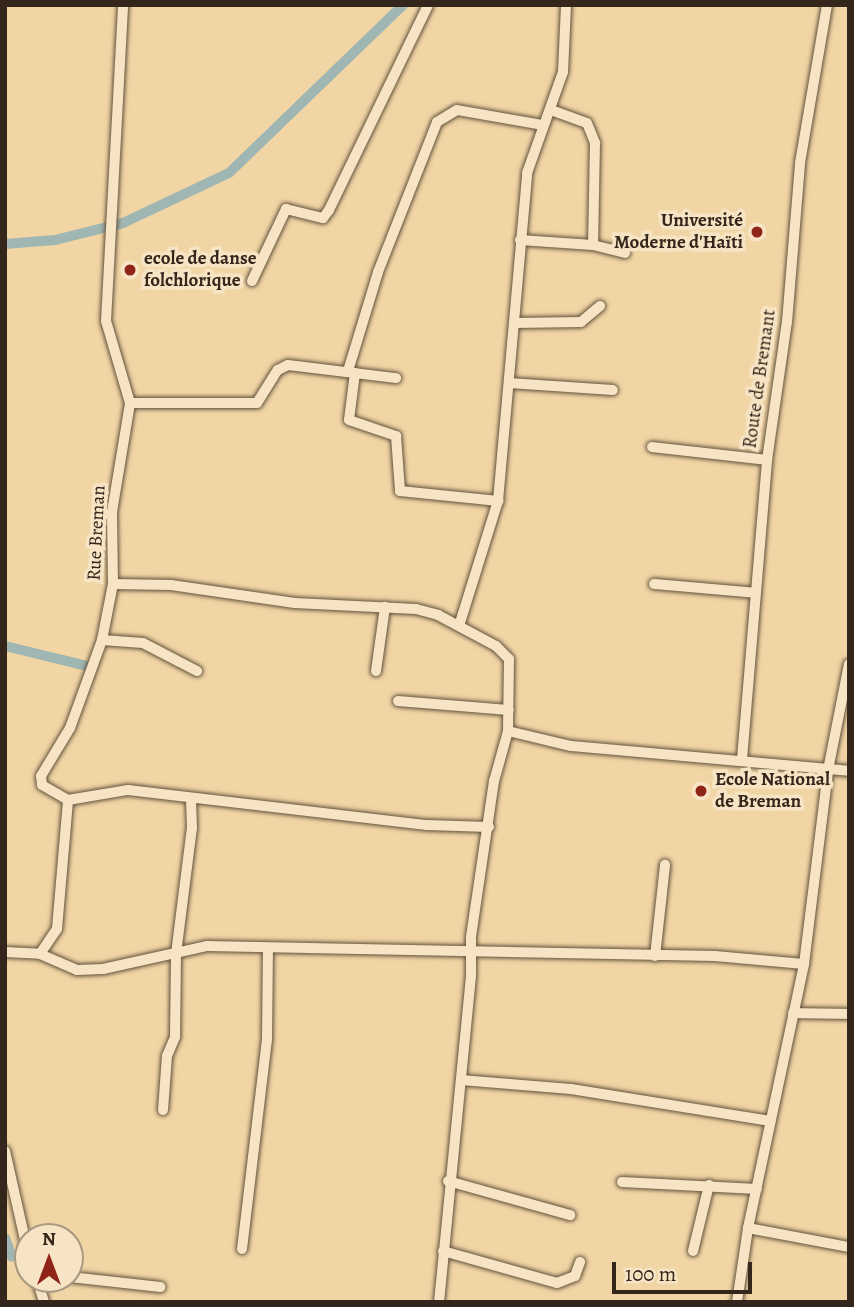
<!DOCTYPE html>
<html>
<head>
<meta charset="utf-8">
<style>
  body { margin:0 }
  #map { position:relative; width:854px; height:1307px; overflow:hidden; background:#f1d5a5; font-family:Alegreya,serif }
  div>[style] { position:absolute }
  .canal>* { height:10px; margin:-5px; padding:0 5px; transform-origin:5px; border-radius:5px; background:#9fb6b2 }
  .roads { filter:drop-shadow(0 0 2px #63523d) drop-shadow(0 0 2px #63523d) }
  .minor>* { height:10px; margin:-5px; padding:0 5px; transform-origin:5px; border-radius:5px; background:#f6e4c4 }
  .dots>* { width:19px; height:19px; translate:-50% -50%; box-sizing:border-box; border:4px solid #f6e4c4; border-radius:50% }
  span { translate:-50% -50%; white-space:nowrap; text-align:center; line-height:1.15; -webkit-text-stroke:7px #f6e4c4; paint-order:stroke }
  .poi-label { font-size:19px; color:#34261a; font-weight:700 }
  .right { translate:-100% -50%; text-align:right }
  .left { translate:0 -50%; text-align:left }
  .street-label { font-size:19px; color:#34261a }
  .frame { position:absolute; inset:0; border:7px solid #34261a; pointer-events:none }
  .north { position:absolute; left:14px; top:1223px; width:70px; height:70px; box-sizing:border-box; background:#f6e4c4; border:2px solid #a89880; border-radius:50%; rotate:0deg; font-size:19px; font-weight:700; line-height:28px; text-align:center; color:#34261a }
  .north::after { content:''; display:block; margin:auto; width:24px; height:32px; background:#8f2418; clip-path:polygon(50% 0,100% 100%,50% 72%,0 100%) }
  .scale { position:absolute; left:612px; top:1262px; width:140px; height:32px; box-sizing:border-box; border:4px solid #34261a; border-top:0; padding-left:9px; font-size:21px; line-height:24px; white-space:nowrap; color:#34261a; -webkit-text-stroke:5px #f6e4c4; paint-order:stroke }
</style>
</head>
<body>
<div id="map">
  <div class="canal">
    <i style="left:5px;top:244px;width:50px;rotate:-4.6deg"></i>
    <i style="left:55px;top:240px;width:70px;rotate:-14deg"></i>
    <i style="left:123px;top:223px;width:117px;rotate:-25.3deg"></i>
    <i style="left:229px;top:173px;width:242px;rotate:-44deg"></i>
    <i style="left:5px;top:646px;width:84px;rotate:13.7deg"></i>
    <i style="left:5px;top:1238px;width:20px;rotate:70deg"></i>
  </div>
  <div class="roads">
    <div class="minor">
      <i style="left:551px;top:110px;width:38px;rotate:20deg"></i>
      <i style="left:587px;top:123px;width:22px;rotate:68deg"></i>
      <i style="left:595px;top:143px;width:102px;rotate:91.1deg"></i>
      <i style="left:593px;top:245px;width:33px;rotate:14deg"></i>
      <i style="left:520px;top:240px;width:73px;rotate:3.9deg"></i>
      <i style="left:252px;top:281px;width:80px;rotate:-64.7deg"></i>
      <i style="left:286px;top:209px;width:38px;rotate:14deg"></i>
      <i style="left:323px;top:218px;width:10px;rotate:-53deg"></i>
      <i style="left:329px;top:210px;width:228px;rotate:-64.2deg"></i>
      <i style="left:514px;top:323px;width:67px;rotate:-0.9deg"></i>
      <i style="left:581px;top:322px;width:25px;rotate:-40deg"></i>
      <i style="left:348px;top:371px;width:103px;rotate:-73.1deg"></i>
      <i style="left:378px;top:272px;width:161px;rotate:-68.5deg"></i>
      <i style="left:437px;top:122px;width:23px;rotate:-31deg"></i>
      <i style="left:457px;top:110px;width:87px;rotate:9.9deg"></i>
      <i style="left:355px;top:373px;width:47px;rotate:97.3deg"></i>
      <i style="left:349px;top:420px;width:50px;rotate:18.8deg"></i>
      <i style="left:396px;top:436px;width:55px;rotate:85.8deg"></i>
      <i style="left:400px;top:491px;width:99px;rotate:5.8deg"></i>
      <i style="left:509px;top:383px;width:104px;rotate:3.9deg"></i>
      <i style="left:130px;top:403px;width:127px"></i>
      <i style="left:257px;top:403px;width:39px;rotate:-58deg"></i>
      <i style="left:278px;top:370px;width:11px;rotate:-27deg"></i>
      <i style="left:288px;top:365px;width:109px;rotate:6.9deg"></i>
      <i style="left:652px;top:447px;width:116px;rotate:6.4deg"></i>
      <i style="left:113px;top:584px;width:58px;rotate:1deg"></i>
      <i style="left:171px;top:585px;width:125px;rotate:8.3deg"></i>
      <i style="left:295px;top:603px;width:121px;rotate:2.8deg"></i>
      <i style="left:416px;top:609px;width:23px;rotate:15deg"></i>
      <i style="left:438px;top:615px;width:66px;rotate:28.1deg"></i>
      <i style="left:496px;top:646px;width:18px;rotate:45deg"></i>
      <i style="left:509px;top:659px;width:72px;rotate:90.8deg"></i>
      <i style="left:508px;top:731px;width:52px;rotate:105.6deg"></i>
      <i style="left:494px;top:781px;width:158px;rotate:98.4deg"></i>
      <i style="left:471px;top:937px;width:39px;rotate:90deg"></i>
      <i style="left:471px;top:976px;width:328px;rotate:95.6deg"></i>
      <i style="left:654px;top:584px;width:102px;rotate:5deg"></i>
      <i style="left:459px;top:626px;width:131px;rotate:-72.7deg"></i>
      <i style="left:498px;top:501px;width:329px;rotate:-84.9deg"></i>
      <i style="left:527px;top:173px;width:107px;rotate:-70.4deg"></i>
      <i style="left:563px;top:72px;width:67px;rotate:-87.4deg"></i>
      <i style="left:102px;top:640px;width:41px;rotate:4.2deg"></i>
      <i style="left:143px;top:643px;width:61px;rotate:27.4deg"></i>
      <i style="left:376px;top:671px;width:65px;rotate:-82deg"></i>
      <i style="left:398px;top:701px;width:111px;rotate:4.6deg"></i>
      <i style="left:508px;top:731px;width:65px;rotate:13.4deg"></i>
      <i style="left:571px;top:746px;width:279px;rotate:5.1deg"></i>
      <i style="left:742px;top:759px;width:300px;rotate:-85.2deg"></i>
      <i style="left:767px;top:460px;width:139px;rotate:-81.8deg"></i>
      <i style="left:787px;top:322px;width:160px;rotate:-85.3deg"></i>
      <i style="left:800px;top:163px;width:160px;rotate:-80.3deg"></i>
      <i style="left:68px;top:800px;width:61px;rotate:-9.5deg"></i>
      <i style="left:128px;top:790px;width:301px;rotate:6.7deg"></i>
      <i style="left:427px;top:825px;width:62px;rotate:1.8deg"></i>
      <i style="left:5px;top:952px;width:35px;rotate:3deg"></i>
      <i style="left:40px;top:954px;width:40px;rotate:23.4deg"></i>
      <i style="left:77px;top:970px;width:26px;rotate:-2deg"></i>
      <i style="left:103px;top:969px;width:107px;rotate:-12.5deg"></i>
      <i style="left:207px;top:946px;width:508px;rotate:1.13deg"></i>
      <i style="left:715px;top:956px;width:89px;rotate:5.1deg"></i>
      <i style="left:40px;top:954px;width:30px;rotate:-56deg"></i>
      <i style="left:57px;top:929px;width:129px;rotate:-85.1deg"></i>
      <i style="left:68px;top:800px;width:30px;rotate:-150deg"></i>
      <i style="left:42px;top:785px;width:9px;rotate:-96deg"></i>
      <i style="left:41px;top:776px;width:56px;rotate:-58.9deg"></i>
      <i style="left:70px;top:728px;width:94px;rotate:-70deg"></i>
      <i style="left:102px;top:640px;width:57px;rotate:-78.9deg"></i>
      <i style="left:113px;top:584px;width:72px;rotate:-90.8deg"></i>
      <i style="left:112px;top:512px;width:110px;rotate:-80.6deg"></i>
      <i style="left:130px;top:403px;width:85px;rotate:-106.3deg"></i>
      <i style="left:106px;top:321px;width:316px;rotate:-86.9deg"></i>
      <i style="left:655px;top:956px;width:92px;rotate:-83.7deg"></i>
      <i style="left:793px;top:1013px;width:56px;rotate:1deg"></i>
      <i style="left:461px;top:1080px;width:110px;rotate:4.7deg"></i>
      <i style="left:571px;top:1089px;width:202px;rotate:9.1deg"></i>
      <i style="left:163px;top:1110px;width:54px;rotate:-85.8deg"></i>
      <i style="left:167px;top:1056px;width:21px;rotate:-67deg"></i>
      <i style="left:175px;top:1037px;width:83px;rotate:-89.3deg"></i>
      <i style="left:176px;top:954px;width:127px;rotate:-82.8deg"></i>
      <i style="left:192px;top:828px;width:28px;rotate:-92deg"></i>
      <i style="left:5px;top:1151px;width:105px;rotate:77.3deg"></i>
      <i style="left:448px;top:1181px;width:127px;rotate:15.6deg"></i>
      <i style="left:622px;top:1182px;width:135px;rotate:3deg"></i>
      <i style="left:748px;top:1228px;width:103px;rotate:10.7deg"></i>
      <i style="left:242px;top:1249px;width:210px;rotate:-83.2deg"></i>
      <i style="left:267px;top:1040px;width:90px;rotate:-89.4deg"></i>
      <i style="left:443px;top:1251px;width:118px;rotate:15.7deg"></i>
      <i style="left:557px;top:1283px;width:19px;rotate:-21deg"></i>
      <i style="left:575px;top:1276px;width:15px;rotate:-70deg"></i>
      <i style="left:693px;top:1251px;width:68px;rotate:-76.4deg"></i>
      <i style="left:70px;top:1277px;width:91px;rotate:6.3deg"></i>
      <i style="left:37px;top:1279px;width:24px;rotate:73deg"></i>
      <i style="left:737px;top:1302px;width:75px;rotate:-81.5deg"></i>
      <i style="left:748px;top:1228px;width:270px;rotate:-78deg"></i>
      <i style="left:804px;top:964px;width:195px;rotate:-82.9deg"></i>
      <i style="left:828px;top:770px;width:108px;rotate:-78.8deg"></i>
    </div>
  </div>
  <div class="dots">
    <i style="left:757px;top:232px;background:#8f2418"></i>
    <i style="left:130px;top:270px;background:#8f2418"></i>
    <i style="left:701px;top:791px;background:#8f2418"></i>
  </div>
  <div class="poi-label">
    <span class="right" style="left:743px;top:232px">Université<br>Moderne d'Haïti</span>
    <span class="left" style="left:144px;top:270px">ecole de danse<br>folchlorique</span>
    <span class="left" style="left:715px;top:791px">Ecole National<br>de Breman</span>
  </div>
  <div class="street-label">
    <span style="left:760px;top:379px;rotate:-82deg">Route de Bremant</span>
    <span style="left:97px;top:533px;rotate:-87deg">Rue Breman</span>
  </div>
  <div class="frame"></div>
  <div class="north">N</div>
  <div class="scale">100 m</div>
</div>
</body>
</html>
